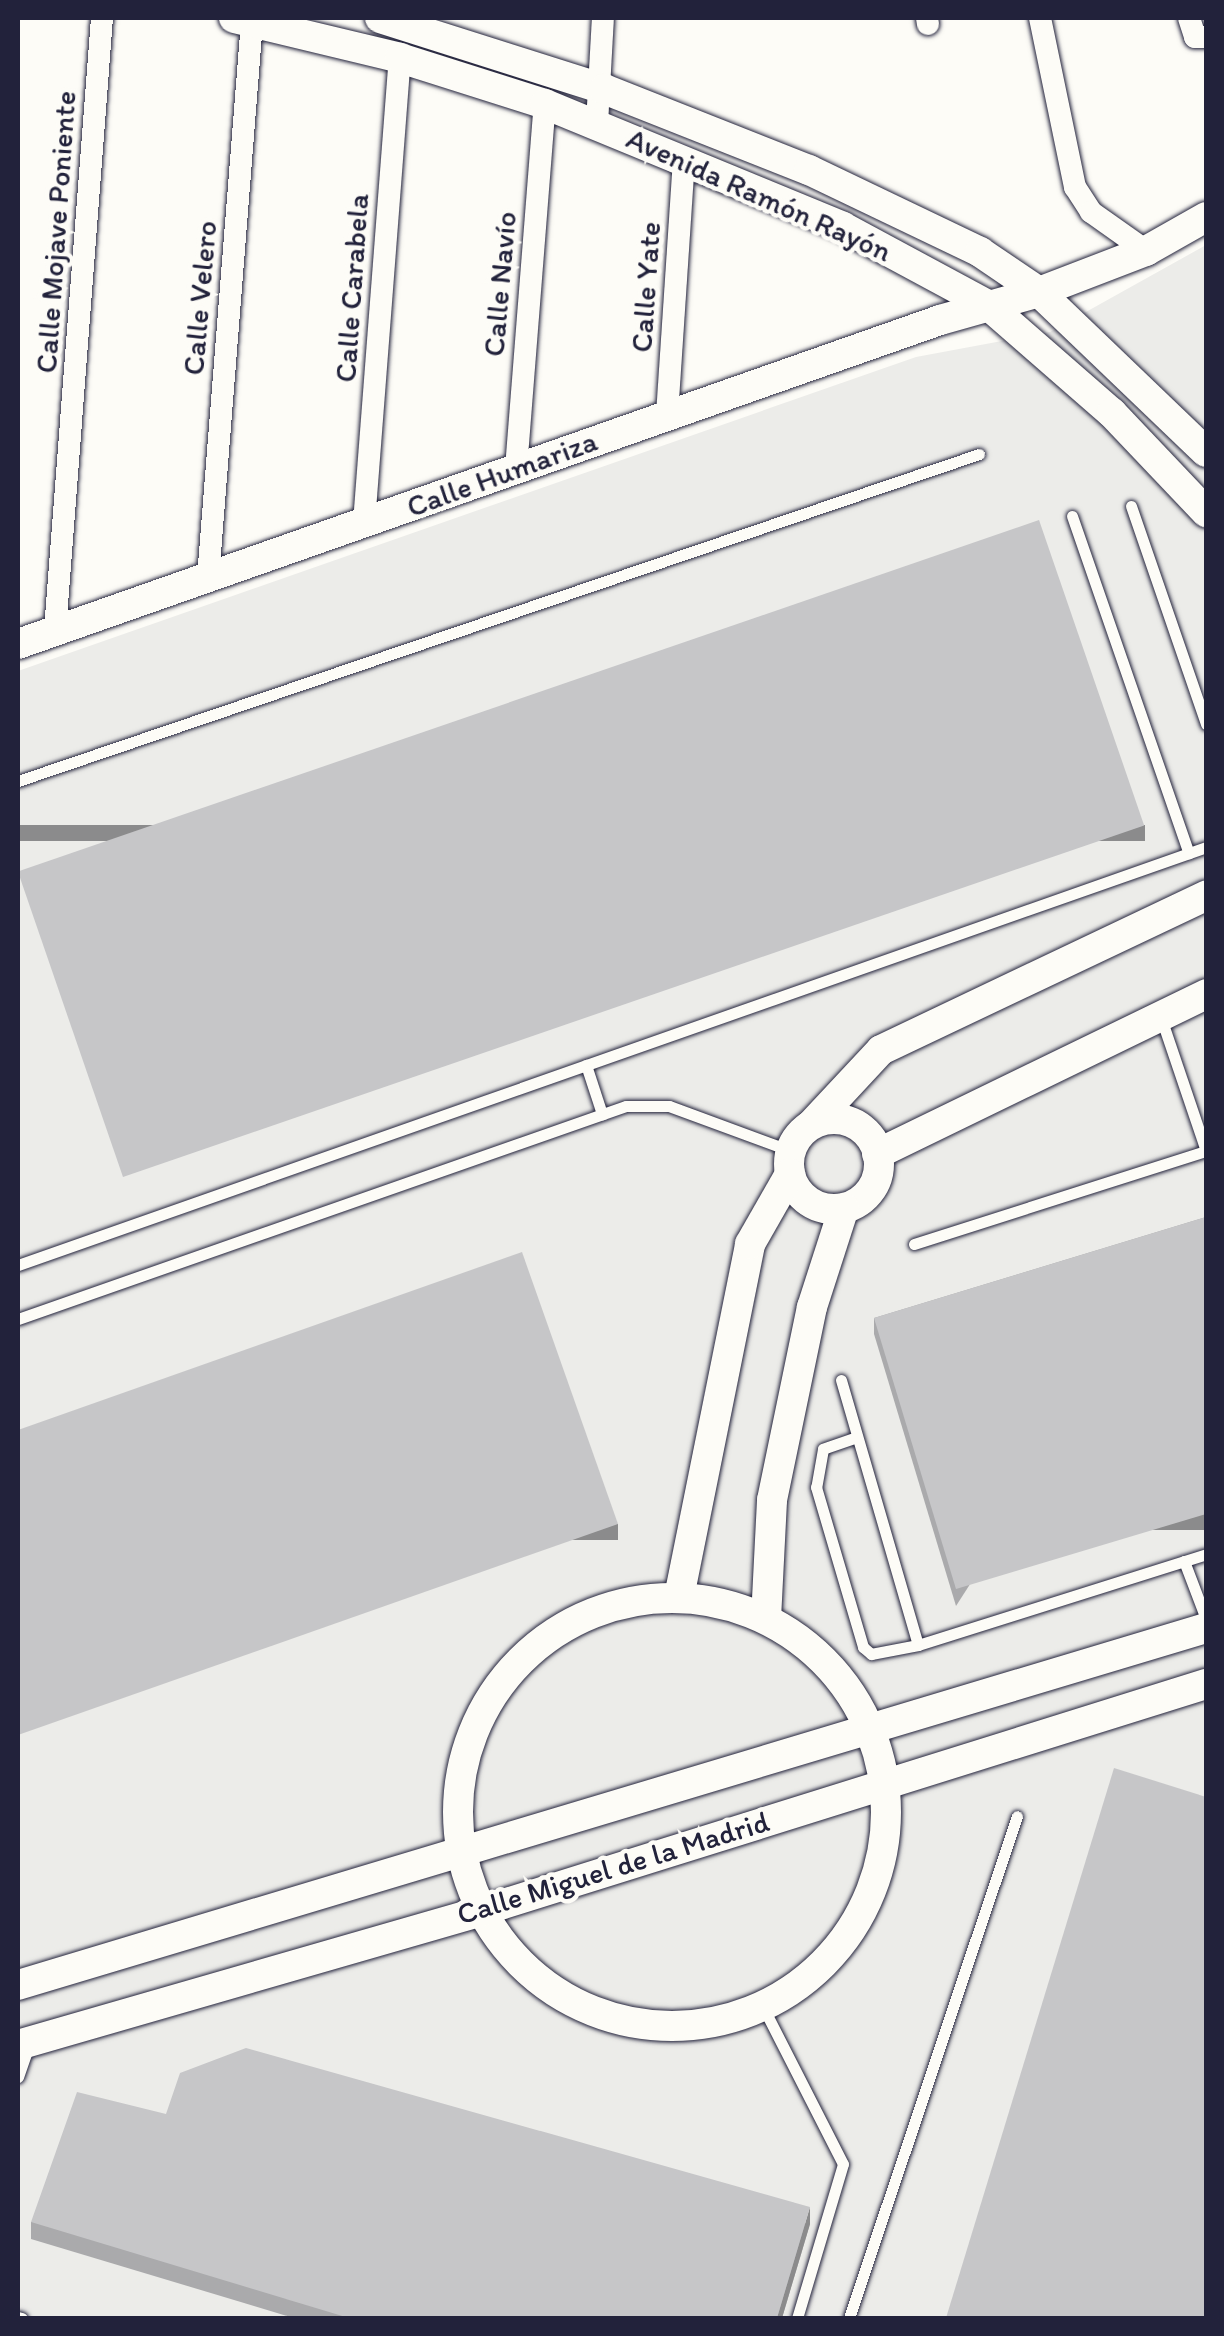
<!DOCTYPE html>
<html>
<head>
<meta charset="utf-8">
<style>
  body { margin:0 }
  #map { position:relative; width:1224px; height:2336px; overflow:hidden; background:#fdfcf7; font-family:Itim,sans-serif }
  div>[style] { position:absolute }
  .built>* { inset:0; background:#ecece9 }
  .roads { filter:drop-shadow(0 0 2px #22223b) drop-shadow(0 0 2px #22223b) }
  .lane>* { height:11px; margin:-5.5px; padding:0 5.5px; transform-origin:5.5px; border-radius:5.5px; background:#fdfcf7 }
  .street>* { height:22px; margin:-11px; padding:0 11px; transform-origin:11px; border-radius:11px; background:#fdfcf7 }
  .secondary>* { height:30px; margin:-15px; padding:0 15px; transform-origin:15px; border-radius:15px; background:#fdfcf7 }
  .secondary>.ring { margin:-15px; padding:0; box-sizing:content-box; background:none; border:30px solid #fdfcf7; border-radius:50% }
  .wall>* { inset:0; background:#aaaaac }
  .shaded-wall>* { inset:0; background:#8b8b8c; transform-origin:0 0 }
  .building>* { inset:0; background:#c6c6c8; transform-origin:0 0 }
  span { translate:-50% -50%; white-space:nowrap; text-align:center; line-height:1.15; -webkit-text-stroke:9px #fdfcf7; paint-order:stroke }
  .street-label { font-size:30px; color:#22223b }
  .frame { position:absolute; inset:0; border:20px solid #22223b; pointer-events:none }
</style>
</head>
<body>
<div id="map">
  <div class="built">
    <i style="clip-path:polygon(1206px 245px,1206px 2318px,18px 2318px,18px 671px,916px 357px,1050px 332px)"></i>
  </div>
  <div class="roads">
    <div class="lane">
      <i style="left:1131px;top:506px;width:231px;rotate:71deg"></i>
      <i style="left:1072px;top:516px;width:357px;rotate:70.9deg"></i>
      <i style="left:18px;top:781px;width:1015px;rotate:-18.79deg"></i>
      <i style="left:1161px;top:1018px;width:140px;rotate:71.3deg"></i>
      <i style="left:586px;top:1065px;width:52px;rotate:71.9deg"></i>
      <i style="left:914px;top:1244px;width:306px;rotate:-17.7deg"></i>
      <i style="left:18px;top:1265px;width:1259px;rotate:-19.38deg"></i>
      <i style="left:18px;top:1319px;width:644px;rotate:-19.31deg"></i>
      <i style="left:626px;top:1106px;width:43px"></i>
      <i style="left:669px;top:1106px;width:130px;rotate:20.2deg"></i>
      <i style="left:841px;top:1380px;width:276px;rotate:73.8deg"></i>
      <i style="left:857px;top:1437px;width:36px;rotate:161deg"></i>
      <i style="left:823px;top:1449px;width:39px;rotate:100deg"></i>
      <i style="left:816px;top:1487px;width:167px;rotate:73.6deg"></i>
      <i style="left:863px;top:1647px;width:11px;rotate:41deg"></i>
      <i style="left:871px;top:1654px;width:48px;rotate:-10.8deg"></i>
      <i style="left:918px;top:1645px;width:302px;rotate:-17.5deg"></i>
      <i style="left:1184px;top:1561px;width:62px;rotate:69.2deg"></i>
      <i style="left:763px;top:2007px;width:176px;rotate:63deg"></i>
      <i style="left:843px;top:2164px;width:161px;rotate:106.6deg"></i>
      <i style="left:18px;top:2077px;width:31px;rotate:-71deg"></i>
      <i style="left:18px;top:2317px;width:4px;rotate:14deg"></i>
      <i style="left:849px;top:2318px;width:529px;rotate:-71.5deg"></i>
    </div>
    <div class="street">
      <i style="left:927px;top:18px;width:6px;rotate:81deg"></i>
      <i style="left:1040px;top:18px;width:173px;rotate:78.3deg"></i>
      <i style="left:1075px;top:187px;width:30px;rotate:57deg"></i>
      <i style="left:1091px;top:212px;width:67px;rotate:35.3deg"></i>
      <i style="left:1189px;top:18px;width:20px;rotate:72deg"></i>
      <i style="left:1195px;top:37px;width:11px"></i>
      <i style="left:597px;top:124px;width:106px;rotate:-86.8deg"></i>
      <i style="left:667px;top:415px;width:254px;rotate:-86.2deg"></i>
      <i style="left:516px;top:469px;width:366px;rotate:-85.5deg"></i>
      <i style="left:364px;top:523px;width:466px;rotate:-85.6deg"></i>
      <i style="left:208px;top:578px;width:558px;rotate:-85.48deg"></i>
      <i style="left:55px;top:630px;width:614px;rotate:-85.61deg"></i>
    </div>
    <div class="secondary">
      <i style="left:234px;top:18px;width:171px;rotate:13.5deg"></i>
      <i style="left:400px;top:58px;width:152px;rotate:17.6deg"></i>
      <i style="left:545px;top:104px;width:322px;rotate:22.4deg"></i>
      <i style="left:843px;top:227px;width:165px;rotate:28.3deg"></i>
      <i style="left:988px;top:305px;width:164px;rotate:41.1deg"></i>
      <i style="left:1112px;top:413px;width:137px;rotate:46.5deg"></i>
      <i style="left:380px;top:18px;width:235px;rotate:17.6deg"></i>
      <i style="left:604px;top:89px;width:220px;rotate:21.6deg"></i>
      <i style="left:809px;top:170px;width:190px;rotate:25.6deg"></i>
      <i style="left:980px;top:252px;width:71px;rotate:34.1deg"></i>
      <i style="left:1039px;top:292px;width:231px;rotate:43.8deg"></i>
      <i style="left:18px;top:644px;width:977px;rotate:-19.36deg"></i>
      <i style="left:940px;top:320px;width:103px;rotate:-15.8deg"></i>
      <i style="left:1039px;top:292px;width:115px;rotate:-21deg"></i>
      <i style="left:1146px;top:251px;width:69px;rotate:-29.5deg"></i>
      <i class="ring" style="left:789px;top:1119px;width:60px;height:60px"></i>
      <i style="left:812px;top:1124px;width:101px;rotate:-47deg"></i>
      <i style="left:881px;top:1050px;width:360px;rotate:-25.4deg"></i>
      <i style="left:877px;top:1154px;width:366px;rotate:-25.9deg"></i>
      <i style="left:679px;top:1597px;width:360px;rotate:-78.6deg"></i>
      <i style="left:750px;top:1244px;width:81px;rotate:-60.3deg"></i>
      <i class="ring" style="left:458px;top:1598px;width:398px;height:398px"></i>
      <i style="left:766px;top:1619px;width:119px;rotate:-87.1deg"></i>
      <i style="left:772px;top:1500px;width:197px;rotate:-78.3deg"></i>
      <i style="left:812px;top:1307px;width:104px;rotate:-72.1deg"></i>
      <i style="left:18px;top:1985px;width:1240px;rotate:-16.73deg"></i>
      <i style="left:18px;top:2045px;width:482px;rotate:-16.1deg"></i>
      <i style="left:481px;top:1911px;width:760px;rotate:-17.39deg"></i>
    </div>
  </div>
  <div class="wall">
    <i style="clip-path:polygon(1206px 1217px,956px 1606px,874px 1334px,874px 1318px)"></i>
    <i style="clip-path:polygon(31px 2222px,810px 2224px,782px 2318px,294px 2318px,31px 2239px)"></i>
  </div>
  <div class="shaded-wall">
    <i style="left:1145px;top:825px;width:16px;height:1193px;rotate:90deg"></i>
    <i style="left:1206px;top:1514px;width:16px;height:261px;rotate:90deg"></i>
    <i style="left:618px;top:1524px;width:16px;height:636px;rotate:90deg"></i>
    <i style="clip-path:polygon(810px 2207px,810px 2224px,782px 2318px,777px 2318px)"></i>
  </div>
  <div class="building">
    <i style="left:1039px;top:520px;width:323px;height:1080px;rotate:71deg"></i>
    <i style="clip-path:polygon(1206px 1217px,1206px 1514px,956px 1589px,874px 1318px)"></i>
    <i style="clip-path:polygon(522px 1252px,618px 1524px,18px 1735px,18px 1430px)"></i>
    <i style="clip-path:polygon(1114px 1768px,1206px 1797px,1206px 2318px,946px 2318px)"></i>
    <i style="clip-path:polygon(246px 2048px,810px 2207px,777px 2318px,349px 2318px,31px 2222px,77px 2092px,166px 2114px,180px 2073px)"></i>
  </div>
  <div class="street-label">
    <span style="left:759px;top:195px;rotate:24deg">Avenida Ramón Rayón</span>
    <span style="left:56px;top:232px;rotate:-86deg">Calle Mojave Poniente</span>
    <span style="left:500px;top:284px;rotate:-85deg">Calle Navío</span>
    <span style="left:646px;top:287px;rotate:-86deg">Calle Yate</span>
    <span style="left:352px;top:288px;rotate:-86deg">Calle Carabela</span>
    <span style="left:200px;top:298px;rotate:-85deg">Calle Velero</span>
    <span style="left:502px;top:474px;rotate:-20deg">Calle Humariza</span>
    <span style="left:613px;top:1868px;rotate:-17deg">Calle Miguel de la Madrid</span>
  </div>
  <div class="frame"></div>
</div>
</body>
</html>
